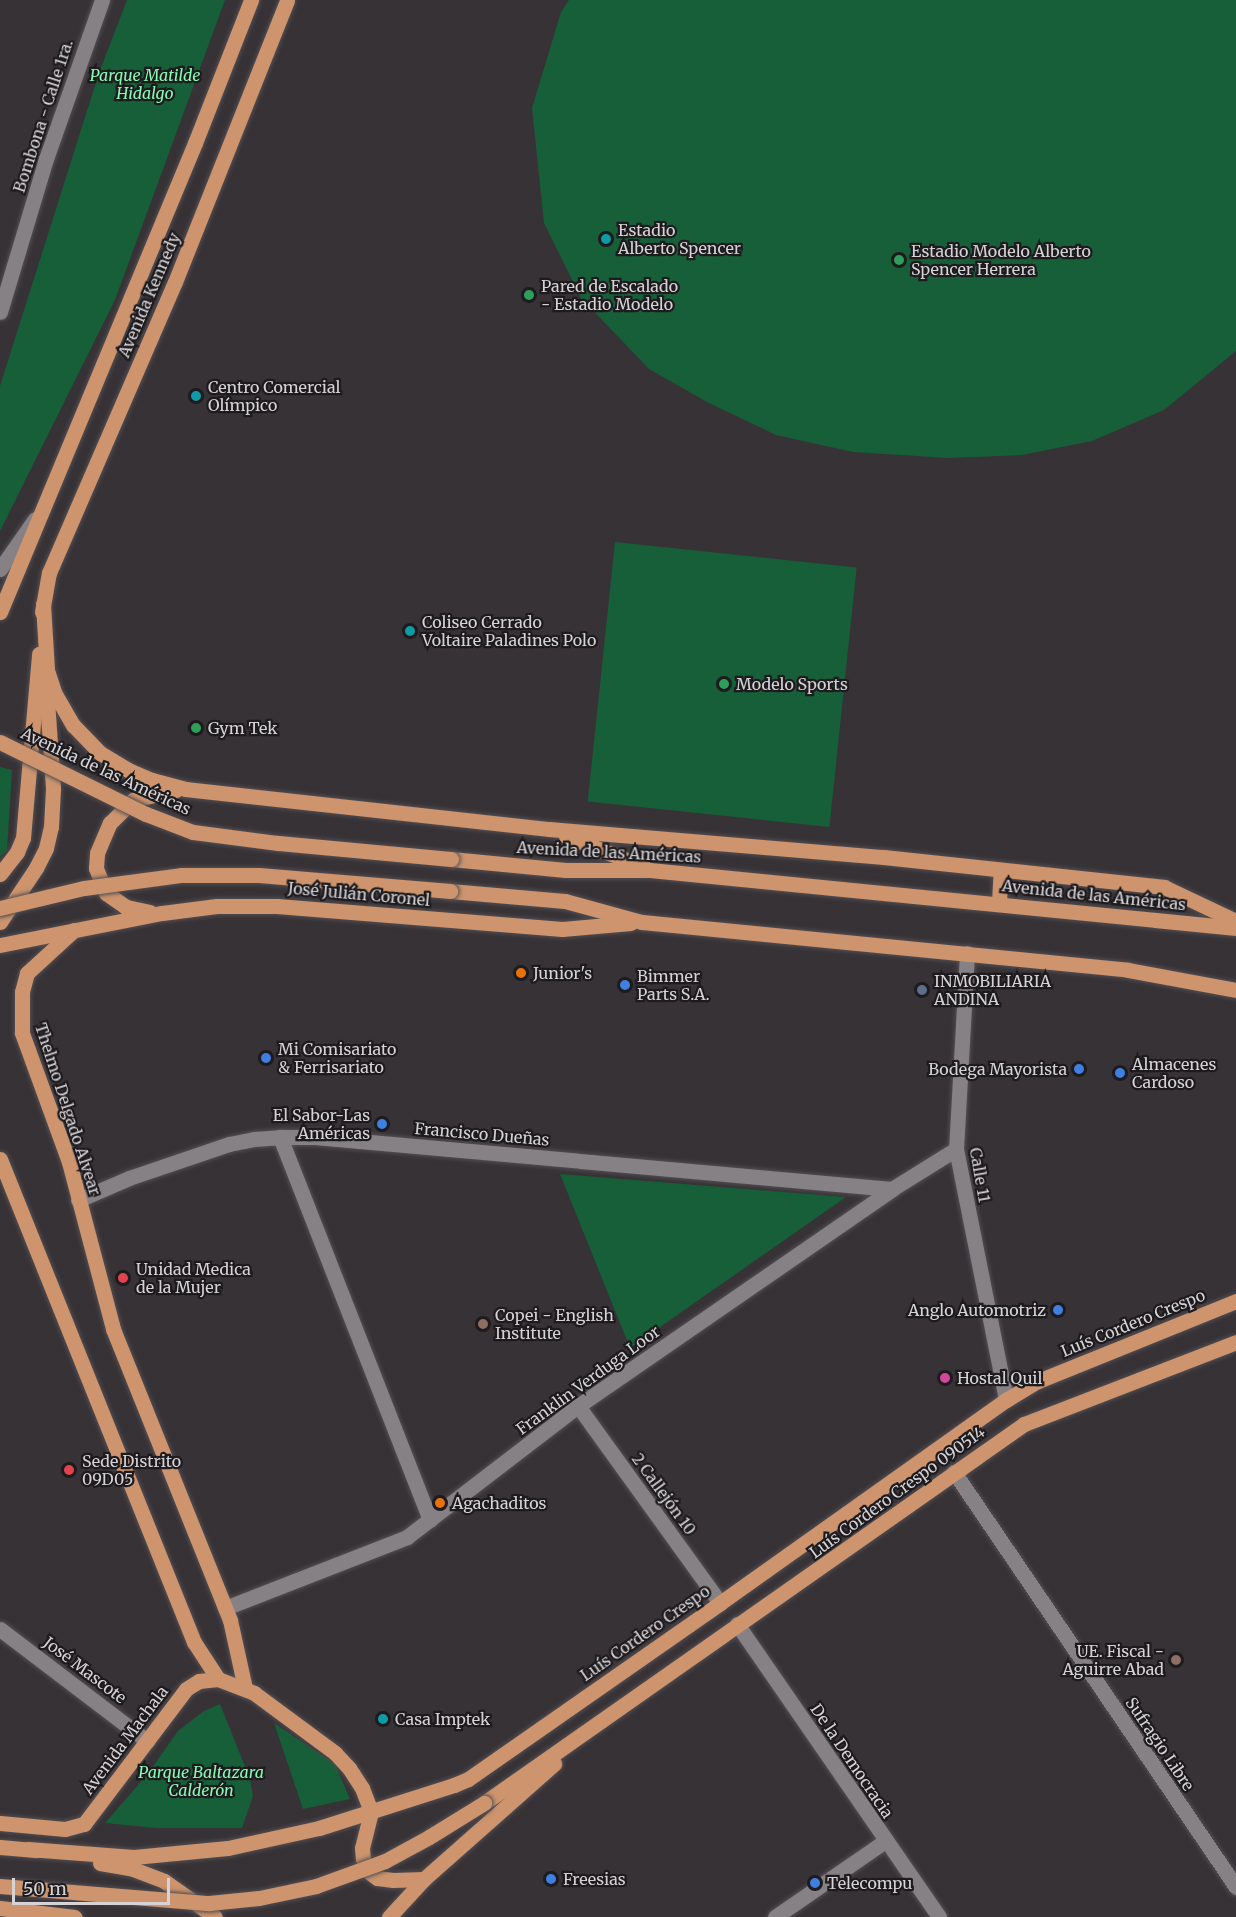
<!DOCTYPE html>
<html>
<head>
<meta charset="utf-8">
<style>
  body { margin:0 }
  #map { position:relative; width:1236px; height:1917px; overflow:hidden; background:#373236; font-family:Merriweather,serif }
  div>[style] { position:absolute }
  .green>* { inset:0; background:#165f39; transform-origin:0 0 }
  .roads { filter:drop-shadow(0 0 2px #524e52) drop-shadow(0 0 2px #524e52) }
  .minor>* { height:15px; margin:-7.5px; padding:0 7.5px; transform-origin:7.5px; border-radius:7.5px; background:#868185 }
  .major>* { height:15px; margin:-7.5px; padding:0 7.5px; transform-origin:7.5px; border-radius:7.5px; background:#cd946d }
  .bridges { filter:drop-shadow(0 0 2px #524e52) drop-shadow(0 0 2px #524e52) }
  .major-bridge>* { height:15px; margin:-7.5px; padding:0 7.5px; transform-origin:7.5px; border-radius:7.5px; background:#cd946d }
  .dots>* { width:16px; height:16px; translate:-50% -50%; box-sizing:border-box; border:3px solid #1d1b1d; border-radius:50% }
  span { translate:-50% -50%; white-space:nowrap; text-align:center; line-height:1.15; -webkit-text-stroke:4.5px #1d1b1d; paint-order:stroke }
  .park-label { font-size:16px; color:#86fbb4; font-style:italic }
  .street-label { font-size:16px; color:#d6d3d6 }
  .poi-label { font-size:16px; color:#d6d3d6 }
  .left { translate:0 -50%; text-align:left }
  .right { translate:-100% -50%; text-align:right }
  .scale { position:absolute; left:12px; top:1878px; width:158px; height:27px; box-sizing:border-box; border:3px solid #d6d3d6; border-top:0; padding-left:8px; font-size:18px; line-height:21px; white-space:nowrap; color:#d6d3d6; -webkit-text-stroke:4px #1d1b1d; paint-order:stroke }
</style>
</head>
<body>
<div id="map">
  <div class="green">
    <i style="clip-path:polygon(127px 0,225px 0,115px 300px,0 531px,0 386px,99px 73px)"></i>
    <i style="clip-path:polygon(569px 0,1236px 0,1236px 351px,1164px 410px,1092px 441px,1022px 455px,949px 458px,853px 452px,776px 435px,707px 402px,649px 369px,581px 298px,544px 223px,532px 108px,561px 12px)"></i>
    <i style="left:615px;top:542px;width:243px;height:261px;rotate:6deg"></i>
    <i style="clip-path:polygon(0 767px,12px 770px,7px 850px,0 857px)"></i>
    <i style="clip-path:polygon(560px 1174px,846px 1197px,630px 1348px)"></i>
    <i style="clip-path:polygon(220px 1704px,250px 1779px,253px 1796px,242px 1828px,156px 1828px,105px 1823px,147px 1775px,178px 1731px,204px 1711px)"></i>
    <i style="clip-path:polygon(274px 1723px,335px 1764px,350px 1799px,303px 1809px)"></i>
  </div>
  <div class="roads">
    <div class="minor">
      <i style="left:0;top:312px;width:160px;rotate:-73.3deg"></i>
      <i style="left:46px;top:159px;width:169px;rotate:-70.6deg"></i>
      <i style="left:0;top:569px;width:61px;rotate:-55deg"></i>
      <i style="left:967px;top:953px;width:196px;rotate:93.2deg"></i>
      <i style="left:956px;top:1149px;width:256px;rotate:78.7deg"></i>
      <i style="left:280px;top:1137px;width:411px;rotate:68.6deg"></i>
      <i style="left:78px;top:1200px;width:56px;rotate:-23.3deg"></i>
      <i style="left:129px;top:1178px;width:106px;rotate:-18.8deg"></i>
      <i style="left:229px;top:1144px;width:25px;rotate:-11deg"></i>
      <i style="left:254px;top:1139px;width:26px;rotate:-4deg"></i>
      <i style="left:280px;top:1137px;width:35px"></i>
      <i style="left:315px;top:1137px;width:579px;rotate:5.15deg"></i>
      <i style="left:578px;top:1406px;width:243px;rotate:54.2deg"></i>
      <i style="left:954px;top:1472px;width:502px;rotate:55.8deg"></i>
      <i style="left:225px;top:1608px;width:195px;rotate:-21.3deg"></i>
      <i style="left:407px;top:1537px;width:215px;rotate:-37.5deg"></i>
      <i style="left:578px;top:1406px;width:382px;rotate:-34.6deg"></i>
      <i style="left:892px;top:1189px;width:75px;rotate:-32deg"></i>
      <i style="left:737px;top:1624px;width:356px;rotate:55.4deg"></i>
      <i style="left:0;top:1629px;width:185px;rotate:37.3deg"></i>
      <i style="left:775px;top:1917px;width:134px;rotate:-34.6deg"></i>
    </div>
    <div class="major">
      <i style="left:43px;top:604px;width:66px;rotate:86.5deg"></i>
      <i style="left:47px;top:670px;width:25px;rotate:72deg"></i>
      <i style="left:55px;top:694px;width:36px;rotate:60deg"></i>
      <i style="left:73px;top:725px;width:39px;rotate:46deg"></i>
      <i style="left:100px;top:753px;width:33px;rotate:31deg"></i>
      <i style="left:128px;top:770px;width:26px;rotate:23deg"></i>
      <i style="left:152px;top:780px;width:35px;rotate:15deg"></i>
      <i style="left:186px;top:789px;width:365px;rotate:6.3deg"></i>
      <i style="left:549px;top:829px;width:336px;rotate:4.8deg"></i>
      <i style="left:884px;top:857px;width:282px;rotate:6.1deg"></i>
      <i style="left:1164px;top:887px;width:80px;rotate:25.3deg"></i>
      <i style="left:0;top:612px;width:508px;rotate:-67.42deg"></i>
      <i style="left:195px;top:143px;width:154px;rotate:-68.6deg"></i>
      <i style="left:42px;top:612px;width:40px;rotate:-80deg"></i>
      <i style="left:49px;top:573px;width:317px;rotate:-66.6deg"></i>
      <i style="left:175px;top:282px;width:303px;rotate:-68.3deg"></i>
      <i style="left:566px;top:836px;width:84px;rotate:21.7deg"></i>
      <i style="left:451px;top:859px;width:115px;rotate:5.5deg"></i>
      <i style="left:565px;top:870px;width:85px"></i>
      <i style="left:650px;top:870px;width:589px;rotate:5.65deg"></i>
      <i style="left:0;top:874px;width:28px;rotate:-52deg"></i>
      <i style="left:17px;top:852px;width:15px;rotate:-67deg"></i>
      <i style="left:23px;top:838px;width:185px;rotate:-85deg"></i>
      <i style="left:450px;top:891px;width:115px;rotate:5deg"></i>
      <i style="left:565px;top:901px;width:80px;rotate:15.3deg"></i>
      <i style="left:642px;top:922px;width:488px;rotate:5.6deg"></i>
      <i style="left:1128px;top:970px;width:110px;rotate:10.5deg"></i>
      <i style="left:999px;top:903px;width:33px;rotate:-87deg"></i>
      <i style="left:150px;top:912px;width:25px;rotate:-168deg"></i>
      <i style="left:126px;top:907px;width:24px;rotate:-145deg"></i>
      <i style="left:106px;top:893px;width:27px;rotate:-112deg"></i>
      <i style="left:96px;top:868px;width:15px;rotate:-86deg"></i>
      <i style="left:97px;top:853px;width:33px;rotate:-67deg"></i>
      <i style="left:110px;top:823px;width:33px;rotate:-45deg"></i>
      <i style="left:133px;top:800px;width:44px;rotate:-13.1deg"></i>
      <i style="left:0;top:922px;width:65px;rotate:-56.3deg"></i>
      <i style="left:36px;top:868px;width:22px;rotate:-63deg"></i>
      <i style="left:46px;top:848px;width:22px;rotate:-77deg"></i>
      <i style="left:51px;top:827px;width:39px;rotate:-87deg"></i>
      <i style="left:53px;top:788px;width:104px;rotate:-93.9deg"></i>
      <i style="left:74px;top:930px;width:64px;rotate:137.5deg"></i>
      <i style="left:27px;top:973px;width:20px;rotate:105deg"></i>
      <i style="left:22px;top:992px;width:41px;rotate:90deg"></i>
      <i style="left:22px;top:1033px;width:137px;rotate:70deg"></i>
      <i style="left:69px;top:1162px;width:173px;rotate:75.2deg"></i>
      <i style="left:113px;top:1329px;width:314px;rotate:68.1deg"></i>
      <i style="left:230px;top:1620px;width:70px;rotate:77.6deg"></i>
      <i style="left:0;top:945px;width:165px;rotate:-11.2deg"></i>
      <i style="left:162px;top:913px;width:55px;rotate:-7.3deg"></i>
      <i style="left:217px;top:906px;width:60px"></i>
      <i style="left:277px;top:906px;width:286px;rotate:4.6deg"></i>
      <i style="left:562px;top:929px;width:69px;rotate:-5deg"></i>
      <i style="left:0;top:1159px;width:521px;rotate:68.12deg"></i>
      <i style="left:194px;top:1642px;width:44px;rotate:57deg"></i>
      <i style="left:484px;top:1803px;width:660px;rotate:-35.06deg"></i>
      <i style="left:1024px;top:1424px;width:227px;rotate:-21.1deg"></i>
      <i style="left:0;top:1823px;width:65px;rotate:5.3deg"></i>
      <i style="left:65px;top:1829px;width:20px;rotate:-15deg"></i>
      <i style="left:84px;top:1824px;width:169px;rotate:-52.9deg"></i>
      <i style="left:186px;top:1689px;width:15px;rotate:-32deg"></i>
      <i style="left:199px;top:1681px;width:19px;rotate:-6deg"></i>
      <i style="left:218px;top:1679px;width:39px;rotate:21deg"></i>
      <i style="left:254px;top:1693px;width:101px;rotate:36.5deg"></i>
      <i style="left:335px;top:1753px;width:21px;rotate:47deg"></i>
      <i style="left:349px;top:1768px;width:24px;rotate:57deg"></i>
      <i style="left:362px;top:1788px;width:26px;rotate:69deg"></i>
      <i style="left:371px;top:1812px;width:37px;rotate:104deg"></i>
      <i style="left:362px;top:1848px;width:11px;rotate:85deg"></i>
      <i style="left:363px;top:1859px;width:14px;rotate:65deg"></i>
      <i style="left:369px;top:1872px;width:10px;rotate:37deg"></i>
      <i style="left:377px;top:1878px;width:16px;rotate:7deg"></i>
      <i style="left:393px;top:1880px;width:31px;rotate:-2deg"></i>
      <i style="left:0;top:1847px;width:36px;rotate:5deg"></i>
      <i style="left:28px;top:1849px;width:106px;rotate:4.3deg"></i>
      <i style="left:134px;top:1857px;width:94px;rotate:-5.5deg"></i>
      <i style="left:228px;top:1848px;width:93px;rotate:-12.4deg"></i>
      <i style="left:319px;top:1828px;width:142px;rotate:-17.7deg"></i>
      <i style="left:454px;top:1785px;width:15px;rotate:-23deg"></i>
      <i style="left:468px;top:1779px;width:307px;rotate:-34.9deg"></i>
      <i style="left:720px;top:1603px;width:351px;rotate:-35.4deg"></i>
      <i style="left:1006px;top:1400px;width:37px;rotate:-31deg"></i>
      <i style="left:1038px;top:1381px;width:214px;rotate:-22deg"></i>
      <i style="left:100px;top:1863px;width:34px;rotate:10deg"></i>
      <i style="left:133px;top:1869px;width:33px;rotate:21deg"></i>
      <i style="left:164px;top:1881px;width:62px;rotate:35.2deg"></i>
      <i style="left:0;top:1908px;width:75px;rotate:6.9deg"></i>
      <i style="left:389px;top:1917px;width:52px;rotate:-47.4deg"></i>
      <i style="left:424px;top:1879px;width:174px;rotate:-41.5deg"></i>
    </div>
  </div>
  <div class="bridges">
    <div class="major-bridge">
      <i style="left:0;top:742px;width:163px;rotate:26.3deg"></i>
      <i style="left:146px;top:814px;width:50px;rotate:21deg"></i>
      <i style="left:193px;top:832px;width:86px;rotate:7.4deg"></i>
      <i style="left:278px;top:843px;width:174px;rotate:5.3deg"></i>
      <i style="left:0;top:908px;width:86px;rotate:-13.4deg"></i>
      <i style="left:84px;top:888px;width:99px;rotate:-7.6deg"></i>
      <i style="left:182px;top:875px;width:77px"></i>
      <i style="left:259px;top:875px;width:192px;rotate:4.8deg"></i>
      <i style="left:0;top:1886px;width:210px;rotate:4.7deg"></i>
      <i style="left:209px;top:1903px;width:50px;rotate:-5.7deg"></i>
      <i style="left:259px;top:1898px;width:58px;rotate:-11.9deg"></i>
      <i style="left:316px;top:1886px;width:73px;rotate:-19.9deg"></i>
      <i style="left:385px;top:1861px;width:50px;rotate:-28.6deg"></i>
      <i style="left:429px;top:1837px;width:65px;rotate:-31.7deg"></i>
    </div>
  </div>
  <div class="dots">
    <i style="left:606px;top:239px;background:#0f9aa8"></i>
    <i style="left:899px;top:260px;background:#2e9e5b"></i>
    <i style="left:529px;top:295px;background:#2e9e5b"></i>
    <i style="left:196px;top:396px;background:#0f9aa8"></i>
    <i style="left:410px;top:631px;background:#0f9aa8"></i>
    <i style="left:724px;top:684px;background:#2e9e5b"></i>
    <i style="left:196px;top:728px;background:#2e9e5b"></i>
    <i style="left:521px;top:973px;background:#e8710a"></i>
    <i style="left:625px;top:985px;background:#3f7fe0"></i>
    <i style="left:922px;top:990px;background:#5c6f8a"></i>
    <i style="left:266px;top:1058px;background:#3f7fe0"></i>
    <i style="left:1079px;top:1069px;background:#3f7fe0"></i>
    <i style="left:1120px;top:1073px;background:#3f7fe0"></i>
    <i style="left:382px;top:1124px;background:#3f7fe0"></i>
    <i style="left:123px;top:1278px;background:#e0444e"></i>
    <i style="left:1058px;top:1310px;background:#3f7fe0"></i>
    <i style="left:483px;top:1324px;background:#8d6e63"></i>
    <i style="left:945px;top:1378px;background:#d1479c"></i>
    <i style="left:69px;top:1470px;background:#e0444e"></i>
    <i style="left:440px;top:1503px;background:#e8710a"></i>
    <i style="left:1176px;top:1660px;background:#8d6e63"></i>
    <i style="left:383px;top:1719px;background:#0f9aa8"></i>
    <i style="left:551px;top:1879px;background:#3f7fe0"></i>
    <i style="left:815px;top:1883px;background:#3f7fe0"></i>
  </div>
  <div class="park-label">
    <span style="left:145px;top:84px">Parque Matilde<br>Hidalgo</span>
    <span style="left:201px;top:1781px">Parque Baltazara<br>Calderón</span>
  </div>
  <div class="street-label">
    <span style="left:43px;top:116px;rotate:-72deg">Bombona - Calle 1ra.</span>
    <span style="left:149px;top:295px;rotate:-67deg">Avenida Kennedy</span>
    <span style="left:106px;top:771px;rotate:25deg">Avenida de las Américas</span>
    <span style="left:609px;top:852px;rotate:3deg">Avenida de las Américas</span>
    <span style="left:359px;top:894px;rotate:5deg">José Julián Coronel</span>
    <span style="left:1094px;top:895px;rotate:6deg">Avenida de las Américas</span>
    <span style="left:68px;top:1109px;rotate:72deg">Thelmo Delgado Alvear</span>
    <span style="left:482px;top:1134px;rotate:5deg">Francisco Dueñas</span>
    <span style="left:980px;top:1175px;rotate:80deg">Calle 11</span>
    <span style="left:1133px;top:1323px;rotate:-22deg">Luís Cordero Crespo</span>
    <span style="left:588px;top:1380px;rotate:-36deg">Franklin Verduga Loor</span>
    <span style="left:897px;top:1492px;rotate:-36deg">Luís Cordero Crespo 090514</span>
    <span style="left:664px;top:1494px;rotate:54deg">2 Callejón 10</span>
    <span style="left:645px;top:1633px;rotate:-35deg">Luís Cordero Crespo</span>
    <span style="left:85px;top:1670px;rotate:37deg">José Mascote</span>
    <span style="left:125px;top:1740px;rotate:-53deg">Avenida Machala</span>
    <span style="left:1160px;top:1744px;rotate:56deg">Sufragio Libre</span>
    <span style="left:852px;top:1761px;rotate:56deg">De la Democracia</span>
  </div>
  <div class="poi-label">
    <span class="left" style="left:618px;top:239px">Estadio<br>Alberto Spencer</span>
    <span class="left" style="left:911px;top:260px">Estadio Modelo Alberto<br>Spencer Herrera</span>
    <span class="left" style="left:541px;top:295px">Pared de Escalado<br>- Estadio Modelo</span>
    <span class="left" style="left:208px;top:396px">Centro Comercial<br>Olímpico</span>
    <span class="left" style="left:422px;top:631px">Coliseo Cerrado<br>Voltaire Paladines Polo</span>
    <span class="left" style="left:736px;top:684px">Modelo Sports</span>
    <span class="left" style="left:208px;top:728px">Gym Tek</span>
    <span class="left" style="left:533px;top:973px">Junior's</span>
    <span class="left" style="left:637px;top:985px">Bimmer<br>Parts S.A.</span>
    <span class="left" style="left:934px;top:990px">INMOBILIARIA<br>ANDINA</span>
    <span class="left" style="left:278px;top:1058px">Mi Comisariato<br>&amp; Ferrisariato</span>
    <span class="left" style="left:1132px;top:1073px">Almacenes<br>Cardoso</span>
    <span class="right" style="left:1067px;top:1069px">Bodega Mayorista</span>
    <span class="right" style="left:370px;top:1124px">El Sabor-Las<br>Américas</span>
    <span class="left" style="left:136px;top:1278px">Unidad Medica<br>de la Mujer</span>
    <span class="right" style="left:1046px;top:1310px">Anglo Automotriz</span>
    <span class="left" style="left:495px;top:1324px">Copei - English<br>Institute</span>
    <span class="left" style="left:957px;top:1378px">Hostal Quil</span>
    <span class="left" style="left:82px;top:1470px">Sede Distrito<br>09D05</span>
    <span class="left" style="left:452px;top:1503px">Agachaditos</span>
    <span class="right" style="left:1164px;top:1660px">UE. Fiscal -<br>Aguirre Abad</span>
    <span class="left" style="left:395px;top:1719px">Casa Imptek</span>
    <span class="left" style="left:563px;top:1879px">Freesias</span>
    <span class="left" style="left:827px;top:1883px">Telecompu</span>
  </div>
  <div class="scale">50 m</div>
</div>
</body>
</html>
